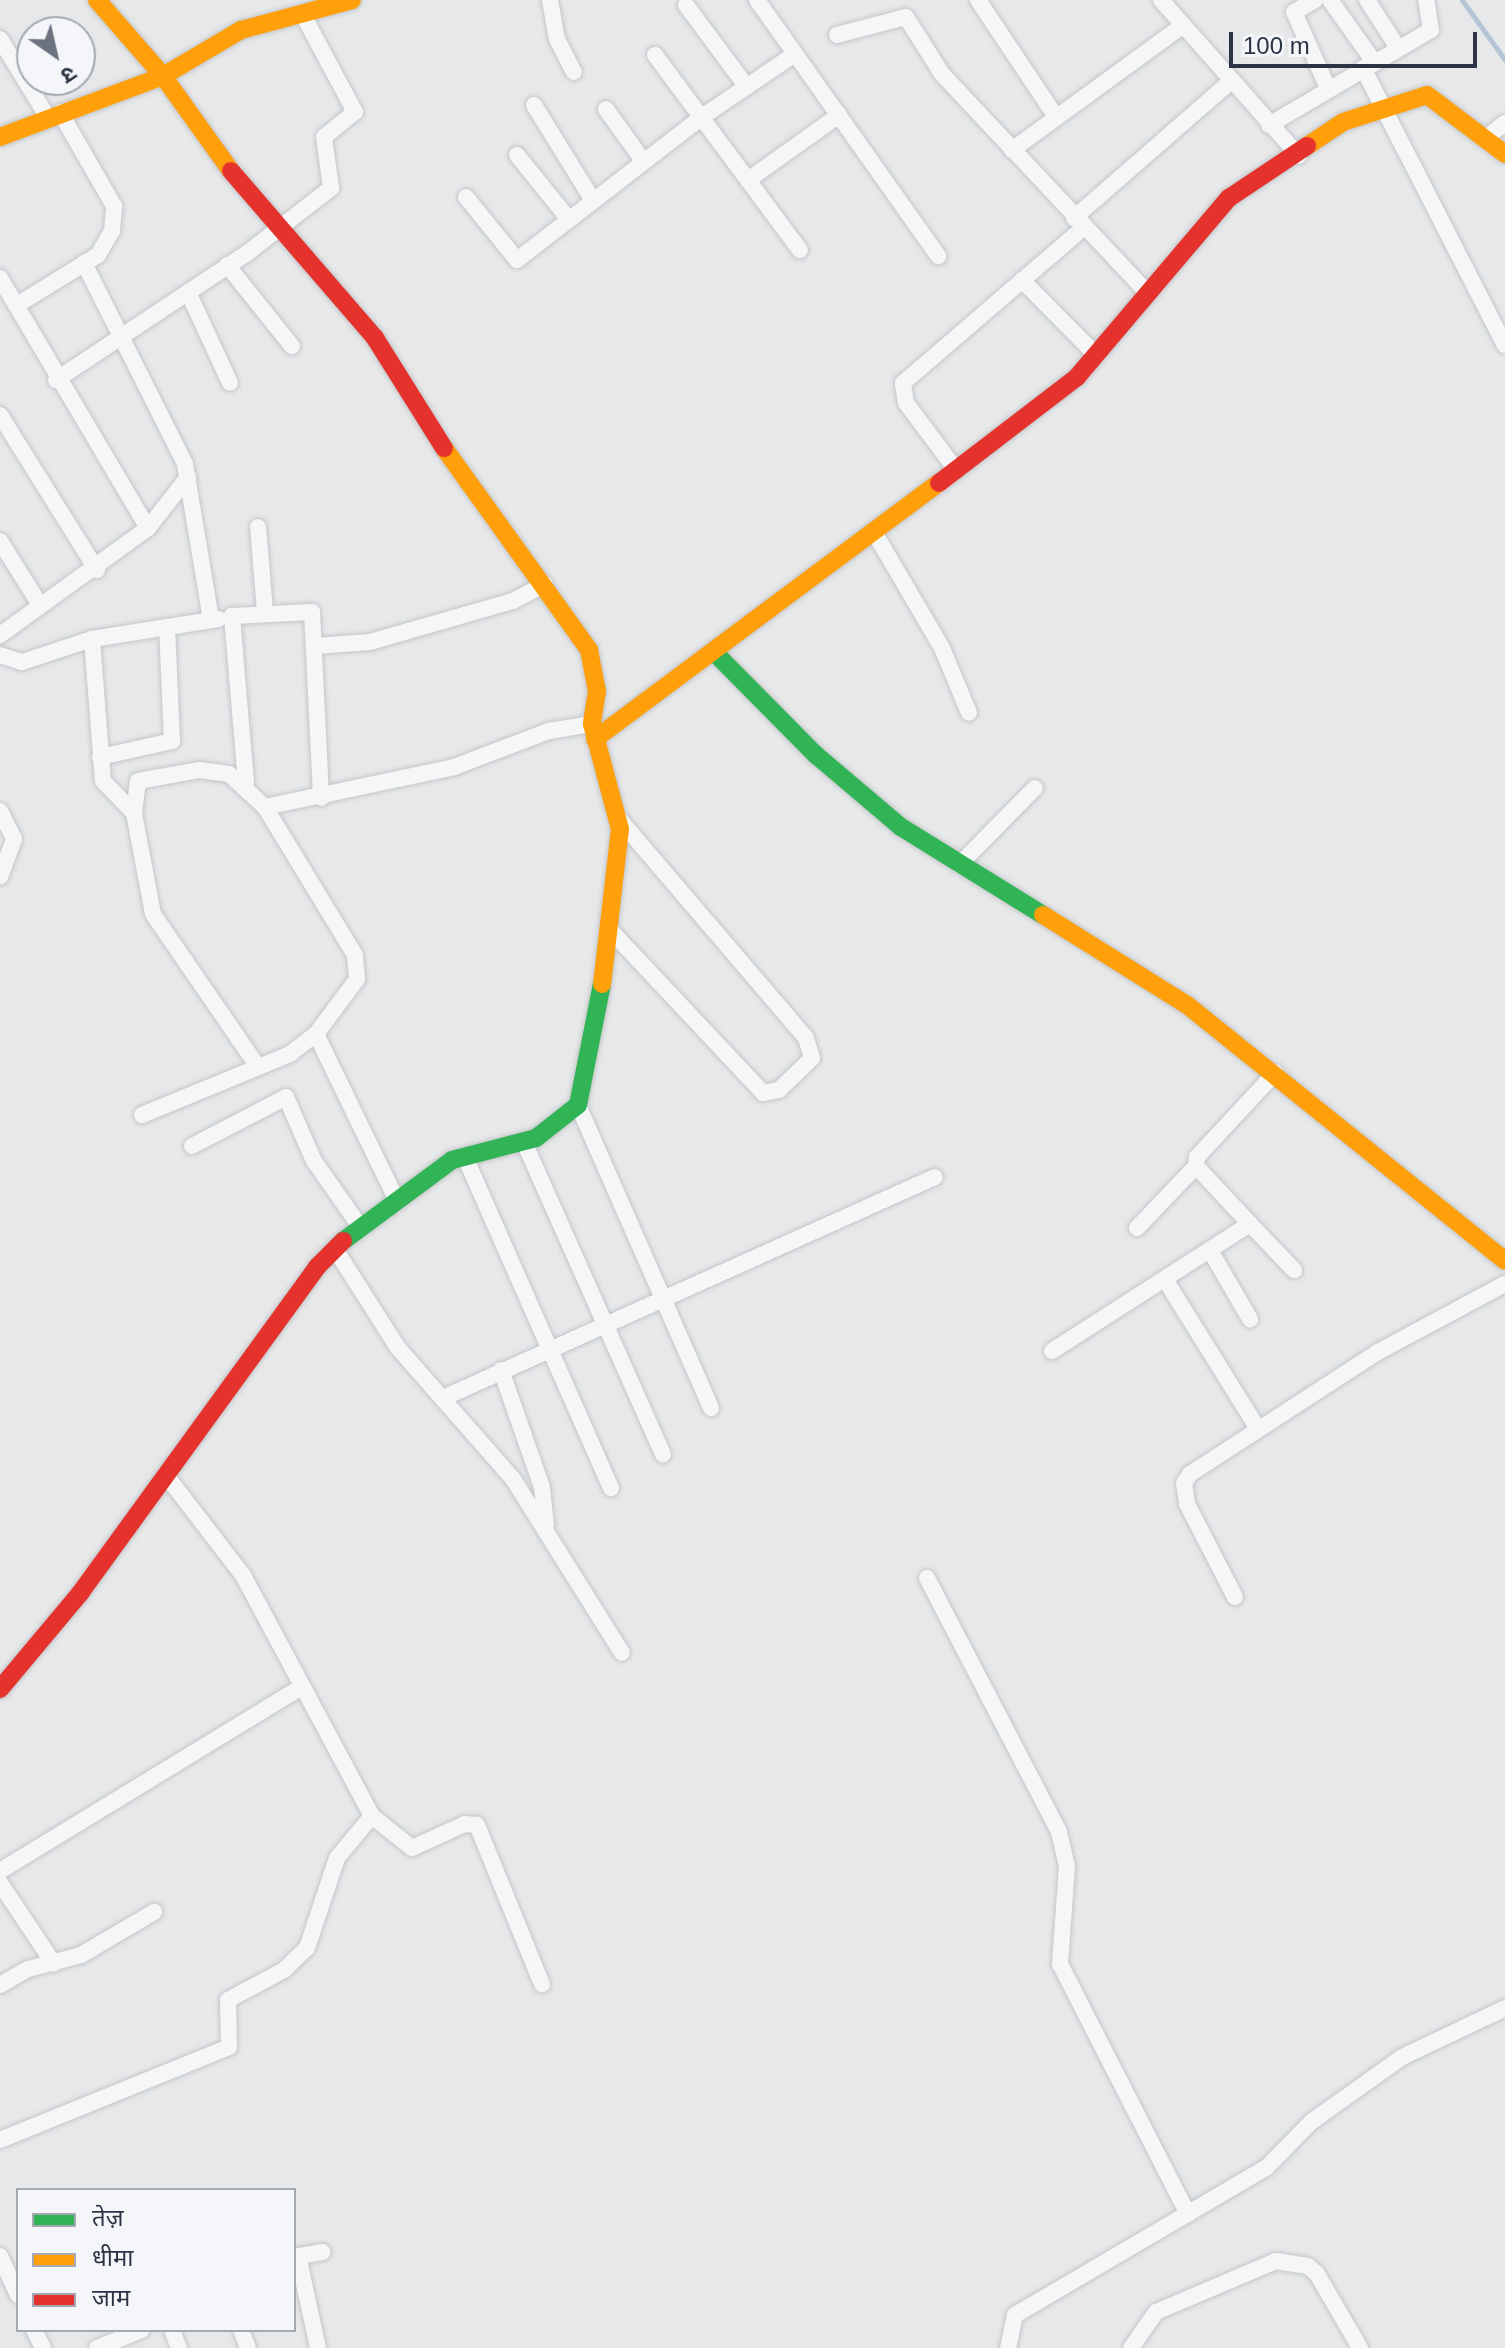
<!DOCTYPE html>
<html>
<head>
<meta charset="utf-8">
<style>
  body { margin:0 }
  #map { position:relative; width:1505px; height:2348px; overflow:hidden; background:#e6e8ea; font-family:Helvetica,"Noto Sans Devanagari",sans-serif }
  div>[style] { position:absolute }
  .stream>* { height:5px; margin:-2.5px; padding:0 2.5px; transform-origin:2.5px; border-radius:2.5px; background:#b4c4d5 }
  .roads { filter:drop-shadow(0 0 2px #c4c6c8) drop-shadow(0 0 2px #c4c6c8) }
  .street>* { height:16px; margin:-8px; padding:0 8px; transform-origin:8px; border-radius:8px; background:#f5f6f7 }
  .fast>* { height:18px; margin:-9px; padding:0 9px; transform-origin:9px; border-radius:9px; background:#30b455 }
  .slow>* { height:18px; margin:-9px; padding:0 9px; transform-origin:9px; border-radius:9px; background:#ff9f0a }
  .jam>* { height:18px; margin:-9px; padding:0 9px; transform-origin:9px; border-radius:9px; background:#e5322d }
  span { translate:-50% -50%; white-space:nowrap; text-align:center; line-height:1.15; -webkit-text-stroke:6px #f4f6f9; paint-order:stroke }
  .legend { position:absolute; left:16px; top:2188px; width:280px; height:144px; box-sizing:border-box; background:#f4f6f9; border:2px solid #a4a8b1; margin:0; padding:10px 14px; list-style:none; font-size:24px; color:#2b3445 }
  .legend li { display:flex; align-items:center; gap:16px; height:40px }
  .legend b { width:40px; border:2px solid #a4a8b1 }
  .north { position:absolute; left:16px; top:16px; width:80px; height:80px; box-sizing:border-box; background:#f4f6f9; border:2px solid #a4a8b1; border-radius:50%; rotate:146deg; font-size:22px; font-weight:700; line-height:32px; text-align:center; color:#2b3445 }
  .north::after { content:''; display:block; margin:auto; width:28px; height:36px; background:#6c737f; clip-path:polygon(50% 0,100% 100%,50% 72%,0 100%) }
  .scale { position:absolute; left:1229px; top:32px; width:248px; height:36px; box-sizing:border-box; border:4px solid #2b3445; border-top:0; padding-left:10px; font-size:24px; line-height:28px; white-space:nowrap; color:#2b3445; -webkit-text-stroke:6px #f4f6f9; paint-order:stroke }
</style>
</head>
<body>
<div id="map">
  <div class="stream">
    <i style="left:1462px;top:0;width:74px;rotate:54.4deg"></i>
  </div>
  <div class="roads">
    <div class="street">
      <i style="left:550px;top:0;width:40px;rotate:80deg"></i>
      <i style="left:557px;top:39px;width:37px;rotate:63deg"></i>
      <i style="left:757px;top:0;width:314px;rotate:54.7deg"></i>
      <i style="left:978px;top:0;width:141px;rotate:56.3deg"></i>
      <i style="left:1161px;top:0;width:208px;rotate:48.5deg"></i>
      <i style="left:1315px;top:0;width:24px;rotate:150deg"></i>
      <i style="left:1294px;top:12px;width:81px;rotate:66deg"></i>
      <i style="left:1330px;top:0;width:76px;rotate:54.6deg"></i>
      <i style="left:1367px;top:0;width:57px;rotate:57.1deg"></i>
      <i style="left:686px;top:5px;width:102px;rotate:53.4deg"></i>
      <i style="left:837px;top:35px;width:71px;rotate:-14.6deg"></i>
      <i style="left:906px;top:17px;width:67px;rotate:57.7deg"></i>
      <i style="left:942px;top:74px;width:299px;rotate:46.8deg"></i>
      <i style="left:0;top:39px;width:90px;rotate:58.6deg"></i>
      <i style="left:655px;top:55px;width:243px;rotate:53.4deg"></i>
      <i style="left:1363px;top:68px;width:311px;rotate:62.9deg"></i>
      <i style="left:534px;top:105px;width:110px;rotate:58.3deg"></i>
      <i style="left:606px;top:109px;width:65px;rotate:54.4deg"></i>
      <i style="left:1269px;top:125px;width:188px;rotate:-30.4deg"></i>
      <i style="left:1431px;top:30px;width:30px;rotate:-99deg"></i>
      <i style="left:1487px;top:137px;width:23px;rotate:-38deg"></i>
      <i style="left:1012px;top:150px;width:210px;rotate:-36.1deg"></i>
      <i style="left:517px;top:155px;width:80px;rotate:51.1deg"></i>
      <i style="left:748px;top:180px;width:112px;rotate:-35.5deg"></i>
      <i style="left:466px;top:197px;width:81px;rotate:51deg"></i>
      <i style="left:517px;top:260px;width:234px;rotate:-37.7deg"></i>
      <i style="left:702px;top:117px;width:112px;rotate:-34.1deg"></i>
      <i style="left:1074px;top:218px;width:207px;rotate:-41.1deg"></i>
      <i style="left:84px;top:263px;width:225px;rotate:63.3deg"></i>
      <i style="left:185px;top:464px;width:158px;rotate:80.5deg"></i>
      <i style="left:227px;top:265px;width:104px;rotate:51.3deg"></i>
      <i style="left:0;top:278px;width:291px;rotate:59.4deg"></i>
      <i style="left:148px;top:528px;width:183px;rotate:144.1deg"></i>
      <i style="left:1022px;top:280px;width:105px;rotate:45.4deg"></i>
      <i style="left:188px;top:292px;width:100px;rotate:65.2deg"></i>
      <i style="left:17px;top:305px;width:95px;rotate:-31.7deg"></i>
      <i style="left:98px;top:255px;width:28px;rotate:-60deg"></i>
      <i style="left:112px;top:231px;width:25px;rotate:-85deg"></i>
      <i style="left:114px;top:206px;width:108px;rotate:-119.9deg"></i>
      <i style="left:56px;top:380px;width:228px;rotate:-33.6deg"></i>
      <i style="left:246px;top:254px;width:108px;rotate:-37.8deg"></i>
      <i style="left:331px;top:188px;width:51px;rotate:-97.8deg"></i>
      <i style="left:324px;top:137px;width:40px;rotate:-39deg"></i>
      <i style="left:355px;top:112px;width:112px;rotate:-118.2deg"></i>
      <i style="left:0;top:415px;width:183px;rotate:58deg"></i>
      <i style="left:954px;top:467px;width:80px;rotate:-126.9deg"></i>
      <i style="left:906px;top:403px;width:20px;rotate:-99deg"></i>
      <i style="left:903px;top:383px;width:238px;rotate:-40.7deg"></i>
      <i style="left:258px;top:527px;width:86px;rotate:85.3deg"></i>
      <i style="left:148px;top:528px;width:65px;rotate:-51.9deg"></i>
      <i style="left:874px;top:532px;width:134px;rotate:59.6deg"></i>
      <i style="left:942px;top:648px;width:70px;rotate:67.4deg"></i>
      <i style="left:0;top:541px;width:75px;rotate:58deg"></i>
      <i style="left:92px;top:639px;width:142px;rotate:85.6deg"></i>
      <i style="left:103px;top:781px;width:45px;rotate:45.9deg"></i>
      <i style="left:315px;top:646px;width:55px;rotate:-4.2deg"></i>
      <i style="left:370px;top:642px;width:149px;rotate:-16deg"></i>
      <i style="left:513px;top:601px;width:36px;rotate:-28deg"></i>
      <i style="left:0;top:655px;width:23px;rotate:18deg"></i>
      <i style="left:22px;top:662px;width:74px;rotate:-18.2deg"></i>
      <i style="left:92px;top:639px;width:128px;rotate:-9deg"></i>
      <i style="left:100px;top:757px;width:74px;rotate:-12.5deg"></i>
      <i style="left:172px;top:741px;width:114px;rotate:-92.5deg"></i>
      <i style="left:246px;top:783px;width:168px;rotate:-94.8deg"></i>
      <i style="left:232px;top:616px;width:80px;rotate:-2.9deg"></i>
      <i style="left:312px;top:612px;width:186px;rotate:87.2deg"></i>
      <i style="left:0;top:811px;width:31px;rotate:63deg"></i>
      <i style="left:14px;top:839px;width:40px;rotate:110.2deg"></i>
      <i style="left:959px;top:865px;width:108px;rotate:-45.4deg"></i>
      <i style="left:612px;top:932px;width:221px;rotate:46.8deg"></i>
      <i style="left:763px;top:1093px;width:16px;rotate:-11deg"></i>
      <i style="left:779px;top:1090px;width:46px;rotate:-44.1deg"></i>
      <i style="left:812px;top:1058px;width:21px;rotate:-107deg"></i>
      <i style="left:806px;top:1038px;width:289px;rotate:-130.5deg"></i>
      <i style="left:316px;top:1034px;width:181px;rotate:64.1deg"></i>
      <i style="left:256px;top:1064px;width:182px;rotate:-124.5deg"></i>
      <i style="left:153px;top:914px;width:103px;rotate:-100.7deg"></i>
      <i style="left:134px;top:813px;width:32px;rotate:-83deg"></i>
      <i style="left:138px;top:781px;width:63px;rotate:-10.1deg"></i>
      <i style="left:200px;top:770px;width:29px;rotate:8deg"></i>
      <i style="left:229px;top:774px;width:49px;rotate:42.5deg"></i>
      <i style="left:265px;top:807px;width:193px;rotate:-11.9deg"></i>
      <i style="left:454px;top:767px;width:102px;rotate:-20.8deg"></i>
      <i style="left:549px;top:731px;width:44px;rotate:-9.2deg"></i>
      <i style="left:578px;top:1105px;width:331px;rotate:66.3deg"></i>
      <i style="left:142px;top:1115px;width:160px;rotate:-22.4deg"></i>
      <i style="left:290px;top:1054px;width:33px;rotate:-38deg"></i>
      <i style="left:316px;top:1034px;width:69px;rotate:-53.3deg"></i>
      <i style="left:357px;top:979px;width:24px;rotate:-95deg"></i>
      <i style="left:355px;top:955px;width:173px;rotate:-121.3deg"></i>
      <i style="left:524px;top:1142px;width:342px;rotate:66deg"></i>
      <i style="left:192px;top:1146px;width:106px;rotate:-27.5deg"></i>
      <i style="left:286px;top:1097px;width:70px;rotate:66.4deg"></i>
      <i style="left:314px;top:1161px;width:78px;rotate:54.9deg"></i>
      <i style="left:465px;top:1157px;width:362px;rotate:66.2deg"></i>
      <i style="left:1250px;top:1224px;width:64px;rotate:46.3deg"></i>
      <i style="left:1137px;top:1228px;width:86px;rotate:-46.4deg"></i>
      <i style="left:335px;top:1249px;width:117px;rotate:57.5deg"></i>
      <i style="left:398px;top:1348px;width:174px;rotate:48.7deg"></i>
      <i style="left:513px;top:1479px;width:205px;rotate:57.9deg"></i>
      <i style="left:1211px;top:1252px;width:78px;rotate:59.8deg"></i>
      <i style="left:1166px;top:1281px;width:174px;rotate:58.1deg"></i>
      <i style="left:1052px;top:1351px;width:235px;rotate:-32.7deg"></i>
      <i style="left:1250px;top:1224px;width:79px;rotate:-133deg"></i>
      <i style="left:1196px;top:1166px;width:9px;rotate:-84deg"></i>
      <i style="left:1197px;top:1157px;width:115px;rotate:-47.1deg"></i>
      <i style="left:501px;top:1370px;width:124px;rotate:70.7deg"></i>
      <i style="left:542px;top:1487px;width:38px;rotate:84deg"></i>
      <i style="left:443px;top:1398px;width:539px;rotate:-24.19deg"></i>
      <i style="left:927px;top:1578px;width:286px;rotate:62.5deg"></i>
      <i style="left:1059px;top:1832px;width:35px;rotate:77deg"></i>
      <i style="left:1067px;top:1866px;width:98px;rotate:94.1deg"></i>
      <i style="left:1060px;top:1964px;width:281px;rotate:62.9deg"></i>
      <i style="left:1235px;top:1597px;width:105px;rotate:-117.3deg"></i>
      <i style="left:1187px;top:1504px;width:21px;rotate:-98deg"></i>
      <i style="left:1184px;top:1483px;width:11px;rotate:-56deg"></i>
      <i style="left:1190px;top:1474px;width:224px;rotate:-33deg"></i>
      <i style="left:1378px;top:1352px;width:144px;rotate:-28.2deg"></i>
      <i style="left:372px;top:1816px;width:51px;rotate:38.7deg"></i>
      <i style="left:412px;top:1848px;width:58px;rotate:-24.4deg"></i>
      <i style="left:465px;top:1824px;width:12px;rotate:5deg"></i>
      <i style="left:477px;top:1825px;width:172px;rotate:67.8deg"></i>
      <i style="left:0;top:1871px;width:354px;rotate:-31.4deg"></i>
      <i style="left:0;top:1883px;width:97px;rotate:56.3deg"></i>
      <i style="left:0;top:1985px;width:32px;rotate:-30deg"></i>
      <i style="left:28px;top:1969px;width:55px;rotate:-14.8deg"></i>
      <i style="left:81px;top:1955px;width:85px;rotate:-30.5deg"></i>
      <i style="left:0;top:2140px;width:247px;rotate:-22.1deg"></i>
      <i style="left:229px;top:2047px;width:47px;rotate:-91.2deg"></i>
      <i style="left:228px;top:2000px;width:64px;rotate:-28.2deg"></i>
      <i style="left:284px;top:1970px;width:32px;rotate:-44deg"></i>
      <i style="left:307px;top:1948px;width:95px;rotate:-71.6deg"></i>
      <i style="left:337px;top:1858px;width:55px;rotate:-50.2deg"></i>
      <i style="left:372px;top:1816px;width:275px;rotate:-118.2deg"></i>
      <i style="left:242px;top:1574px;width:126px;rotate:-127.6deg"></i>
      <i style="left:0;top:2256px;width:43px;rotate:65.2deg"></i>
      <i style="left:298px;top:2256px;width:94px;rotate:77.7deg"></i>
      <i style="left:294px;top:2257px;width:29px;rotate:-10deg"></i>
      <i style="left:34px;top:2330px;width:20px;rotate:63deg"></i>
      <i style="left:172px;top:2330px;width:19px;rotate:69deg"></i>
      <i style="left:241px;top:2330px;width:19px;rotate:69deg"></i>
      <i style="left:97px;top:2348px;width:48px;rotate:-21.8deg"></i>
      <i style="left:1008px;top:2348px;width:34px;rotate:-78deg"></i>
      <i style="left:1015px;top:2315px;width:292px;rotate:-30.4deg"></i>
      <i style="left:1267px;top:2167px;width:63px;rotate:-45.6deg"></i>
      <i style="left:1311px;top:2122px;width:112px;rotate:-35.5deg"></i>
      <i style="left:1402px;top:2057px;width:114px;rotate:-25.4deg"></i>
      <i style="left:1131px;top:2348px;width:44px;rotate:-55.2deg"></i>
      <i style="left:1156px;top:2312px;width:130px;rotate:-23deg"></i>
      <i style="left:1276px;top:2261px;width:32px;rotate:9deg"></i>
      <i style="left:1308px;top:2266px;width:12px;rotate:42deg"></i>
      <i style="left:1317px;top:2274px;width:86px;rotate:59.8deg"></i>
    </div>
    <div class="fast">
      <i style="left:716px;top:654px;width:142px;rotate:45.3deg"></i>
      <i style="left:816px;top:755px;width:111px;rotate:40.3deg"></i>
      <i style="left:901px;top:827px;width:167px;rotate:31.8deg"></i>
      <i style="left:343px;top:1241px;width:136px;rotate:-36.6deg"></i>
      <i style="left:452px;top:1160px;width:87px;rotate:-14.7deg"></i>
      <i style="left:536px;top:1138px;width:53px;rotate:-38.2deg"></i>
      <i style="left:578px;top:1105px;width:123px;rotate:-78.8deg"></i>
    </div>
    <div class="slow">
      <i style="left:97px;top:0;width:101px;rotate:49deg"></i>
      <i style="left:163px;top:76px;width:117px;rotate:54.4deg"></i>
      <i style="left:0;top:137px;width:174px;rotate:-20.5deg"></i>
      <i style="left:163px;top:76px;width:91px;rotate:-30.5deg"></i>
      <i style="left:241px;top:30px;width:115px;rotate:-15.1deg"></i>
      <i style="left:1307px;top:146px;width:43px;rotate:-33.7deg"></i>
      <i style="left:1343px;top:122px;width:88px;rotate:-17.8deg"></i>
      <i style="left:1427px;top:95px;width:98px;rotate:37.1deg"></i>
      <i style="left:444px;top:448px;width:249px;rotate:54.3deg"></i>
      <i style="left:589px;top:650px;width:42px;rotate:79deg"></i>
      <i style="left:597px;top:691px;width:33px;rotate:99deg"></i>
      <i style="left:592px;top:724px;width:109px;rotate:75.1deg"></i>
      <i style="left:620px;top:829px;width:156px;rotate:96.6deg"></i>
      <i style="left:595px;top:739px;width:429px;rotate:-36.7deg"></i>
      <i style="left:1043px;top:915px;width:170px;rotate:32deg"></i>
      <i style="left:1187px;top:1005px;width:408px;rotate:38.8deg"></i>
    </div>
    <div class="jam">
      <i style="left:231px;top:171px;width:221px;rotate:49.2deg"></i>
      <i style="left:375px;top:338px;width:130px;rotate:57.9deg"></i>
      <i style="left:939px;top:483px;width:174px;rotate:-37.5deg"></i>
      <i style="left:1077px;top:377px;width:235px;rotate:-49.7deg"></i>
      <i style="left:1229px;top:198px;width:94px;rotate:-33.7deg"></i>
      <i style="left:0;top:1689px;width:126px;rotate:-50.1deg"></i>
      <i style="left:81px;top:1592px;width:402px;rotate:-54deg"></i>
      <i style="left:317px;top:1267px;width:37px;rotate:-45deg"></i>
    </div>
  </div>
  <ul class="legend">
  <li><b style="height:10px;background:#30b455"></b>तेज़</li>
  <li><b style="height:10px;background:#ff9f0a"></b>धीमा</li>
  <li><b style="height:10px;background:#e5322d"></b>जाम</li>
  </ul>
  <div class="north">उ</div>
  <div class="scale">100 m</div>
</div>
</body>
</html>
